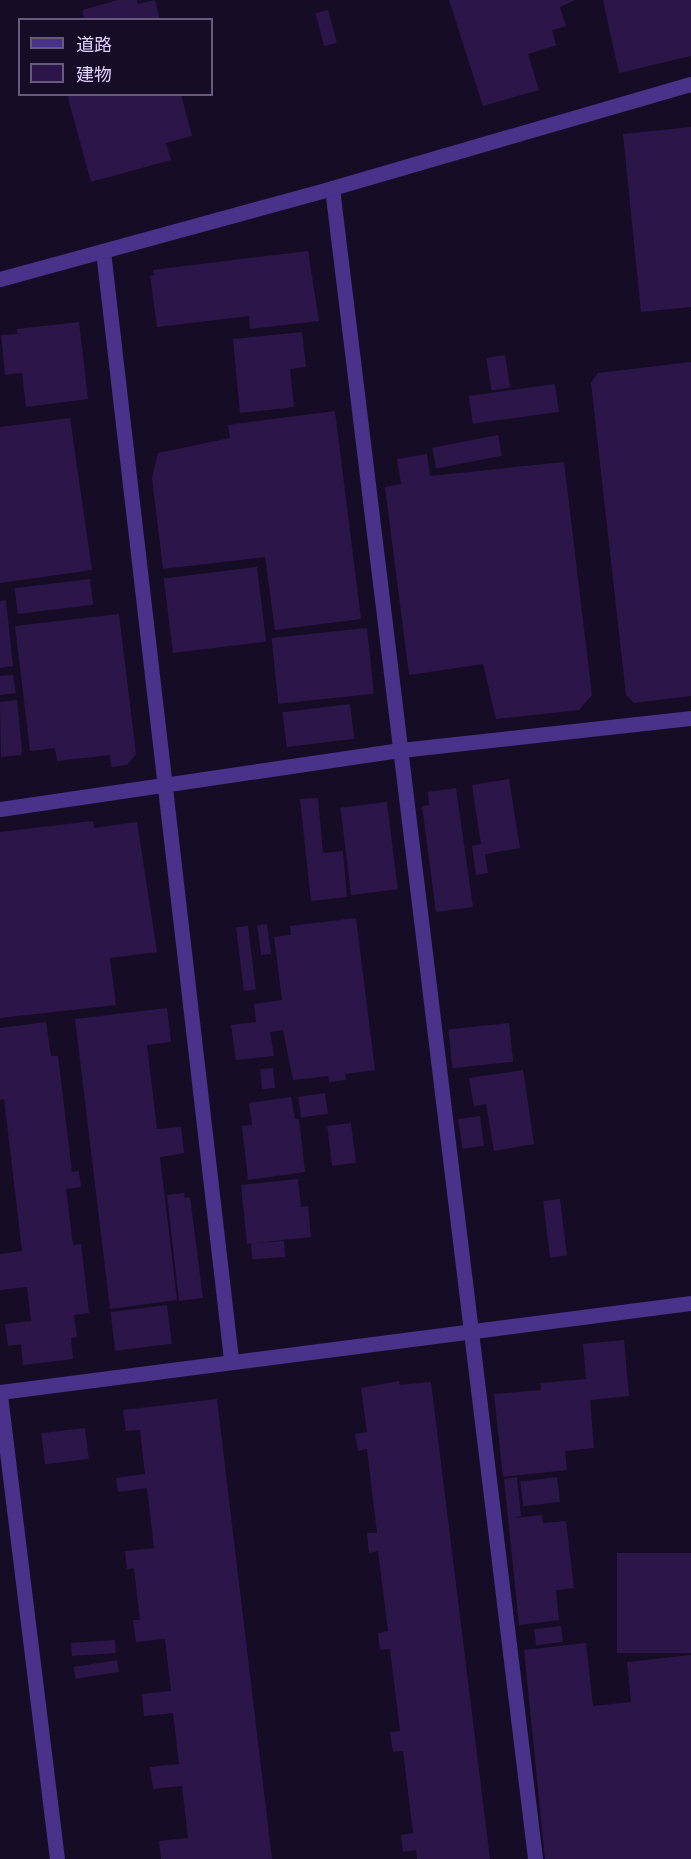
<!DOCTYPE html>
<html>
<head>
<meta charset="utf-8">
<style>
  body { margin:0 }
  #map { position:relative; width:691px; height:1859px; overflow:hidden; background:#160c26; font-family:"Fira Sans Condensed","Noto Sans JP",sans-serif }
  div>[style] { position:absolute }
  .building>* { inset:0; background:#2c1649; transform-origin:0 0 }
  .minor>* { height:15px; margin:-7.5px; padding:0 7.5px; transform-origin:7.5px; border-radius:7.5px; background:#49328a }
  span { translate:-50% -50%; white-space:nowrap; text-align:center; line-height:1.15; -webkit-text-stroke:4.5px #160c26; paint-order:stroke }
  .legend { position:absolute; left:18px; top:18px; width:195px; height:78px; box-sizing:border-box; background:#160c26; border:2px solid #675a7d; margin:0; padding:8px 10px; list-style:none; font-size:18px; color:#e0d0ff }
  .legend li { display:flex; align-items:center; gap:12px; height:30px }
  .legend b { width:30px; border:2px solid #675a7d }
</style>
</head>
<body>
<div id="map">
  <div class="building">
    <i style="clip-path:polygon(118px 0,137px 0,138px 4px,155px 0,160px 20px,85px 20px,82px 10px)"></i>
    <i style="clip-path:polygon(449px 0,575px 0,560px 7px,566px 26px,552px 30px,556px 45px,528px 54px,539px 90px,483px 106px)"></i>
    <i style="clip-path:polygon(603px 0,691px 0,691px 56px,619px 73px)"></i>
    <i style="left:328px;top:10px;width:34px;height:13px;rotate:75deg"></i>
    <i style="clip-path:polygon(67px 94px,181px 94px,192px 136px,166px 143px,171px 160px,91px 182px)"></i>
    <i style="clip-path:polygon(691px 127px,691px 307px,641px 312px,623px 134px)"></i>
    <i style="clip-path:polygon(308px 251px,319px 321px,250px 329px,249px 316px,157px 327px,150px 276px,154px 275px,153px 270px)"></i>
    <i style="clip-path:polygon(79px 322px,88px 399px,26px 407px,22px 373px,5px 375px,1px 335px,18px 334px,17px 329px)"></i>
    <i style="clip-path:polygon(302px 332px,306px 367px,290px 369px,294px 407px,240px 413px,233px 339px)"></i>
    <i style="left:505px;top:355px;width:33px;height:19px;rotate:81deg"></i>
    <i style="clip-path:polygon(691px 362px,691px 696px,634px 703px,626px 695px,591px 383px,598px 373px)"></i>
    <i style="left:555px;top:384px;width:28px;height:87px;rotate:82deg"></i>
    <i style="clip-path:polygon(335px 411px,361px 619px,275px 630px,265px 557px,163px 569px,152px 478px,158px 453px,230px 438px,228px 425px)"></i>
    <i style="clip-path:polygon(70px 418px,92px 570px,0 583px,0 427px)"></i>
    <i style="left:498px;top:435px;width:21px;height:67px;rotate:79deg"></i>
    <i style="clip-path:polygon(427px 454px,430px 476px,564px 462px,592px 695px,579px 710px,496px 719px,483px 664px,409px 675px,385px 487px,401px 484px,397px 459px)"></i>
    <i style="left:257px;top:567px;width:75px;height:94px;rotate:83deg"></i>
    <i style="left:90px;top:579px;width:26px;height:76px;rotate:83deg"></i>
    <i style="clip-path:polygon(6px 600px,13px 666px,0 668px,0 601px)"></i>
    <i style="clip-path:polygon(119px 614px,136px 754px,127px 765px,111px 767px,110px 755px,57px 761px,55px 748px,30px 751px,15px 626px)"></i>
    <i style="left:367px;top:628px;width:66px;height:96px;rotate:84deg"></i>
    <i style="clip-path:polygon(13px 675px,16px 693px,0 695px,0 676px)"></i>
    <i style="clip-path:polygon(17px 700px,22px 750px,21px 755px,1px 757px,0 702px)"></i>
    <i style="left:350px;top:704px;width:35px;height:68px;rotate:83deg"></i>
    <i style="clip-path:polygon(509px 779px,520px 848px,485px 854px,488px 873px,476px 875px,472px 846px,481px 844px,472px 785px)"></i>
    <i style="clip-path:polygon(456px 788px,473px 907px,436px 912px,422px 806px,429px 805px,428px 792px)"></i>
    <i style="clip-path:polygon(318px 798px,323px 853px,343px 851px,347px 897px,311px 901px,300px 799px)"></i>
    <i style="left:387px;top:802px;width:88px;height:47px;rotate:83deg"></i>
    <i style="clip-path:polygon(93px 821px,94px 828px,137px 822px,157px 952px,110px 958px,116px 1005px,0 1018px,0 832px)"></i>
    <i style="clip-path:polygon(356px 918px,375px 1070px,345px 1074px,346px 1080px,329px 1082px,328px 1076px,293px 1080px,283px 1030px,270px 1032px,274px 1056px,236px 1060px,231px 1025px,256px 1022px,254px 1004px,282px 1000px,274px 937px,291px 935px,290px 926px)"></i>
    <i style="left:267px;top:924px;width:30px;height:10px;rotate:82deg"></i>
    <i style="left:248px;top:926px;width:64px;height:12px;rotate:83deg"></i>
    <i style="clip-path:polygon(167px 1008px,171px 1042px,147px 1045px,157px 1129px,181px 1127px,184px 1153px,160px 1157px,177px 1300px,110px 1309px,75px 1019px)"></i>
    <i style="clip-path:polygon(46px 1022px,51px 1056px,58px 1056px,72px 1172px,79px 1171px,81px 1187px,66px 1189px,73px 1245px,81px 1244px,89px 1313px,74px 1315px,77px 1337px,71px 1338px,73px 1359px,23px 1365px,21px 1344px,8px 1346px,5px 1324px,31px 1321px,27px 1287px,0 1290px,0 1254px,22px 1251px,4px 1099px,0 1100px,0 1028px)"></i>
    <i style="left:509px;top:1023px;width:39px;height:61px;rotate:84deg"></i>
    <i style="left:273px;top:1068px;width:20px;height:13px;rotate:84deg"></i>
    <i style="clip-path:polygon(523px 1070px,534px 1144px,494px 1151px,486px 1104px,474px 1106px,469px 1078px)"></i>
    <i style="left:325px;top:1093px;width:21px;height:27px;rotate:82deg"></i>
    <i style="clip-path:polygon(291px 1097px,295px 1119px,299px 1119px,305px 1172px,248px 1180px,242px 1126px,252px 1125px,249px 1103px)"></i>
    <i style="left:480px;top:1116px;width:30px;height:22px;rotate:82deg"></i>
    <i style="left:351px;top:1123px;width:40px;height:24px;rotate:83deg"></i>
    <i style="clip-path:polygon(298px 1179px,301px 1207px,308px 1206px,311px 1237px,247px 1244px,241px 1185px)"></i>
    <i style="clip-path:polygon(184px 1193px,185px 1198px,190px 1197px,203px 1298px,179px 1301px,167px 1195px)"></i>
    <i style="left:560px;top:1199px;width:57px;height:17px;rotate:83deg"></i>
    <i style="left:284px;top:1241px;width:16px;height:33px;rotate:86deg"></i>
    <i style="left:167px;top:1305px;width:39px;height:57px;rotate:83deg"></i>
    <i style="clip-path:polygon(624px 1340px,629px 1396px,590px 1400px,594px 1448px,565px 1451px,567px 1470px,503px 1477px,494px 1394px,541px 1390px,540px 1383px,586px 1379px,583px 1344px)"></i>
    <i style="clip-path:polygon(399px 1381px,400px 1385px,431px 1382px,490px 1859px,417px 1859px,416px 1850px,403px 1852px,401px 1835px,413px 1833px,403px 1751px,393px 1752px,390px 1732px,400px 1731px,390px 1649px,380px 1650px,378px 1633px,388px 1631px,378px 1551px,369px 1553px,367px 1533px,377px 1533px,367px 1449px,358px 1451px,355px 1434px,367px 1432px,361px 1388px)"></i>
    <i style="clip-path:polygon(217px 1399px,272px 1859px,161px 1859px,159px 1841px,188px 1838px,182px 1786px,153px 1789px,150px 1767px,179px 1764px,173px 1713px,144px 1716px,142px 1694px,171px 1691px,165px 1639px,136px 1642px,133px 1620px,140px 1620px,134px 1568px,127px 1569px,125px 1551px,154px 1548px,147px 1488px,118px 1492px,116px 1478px,145px 1474px,140px 1430px,126px 1431px,123px 1410px)"></i>
    <i style="left:85px;top:1428px;width:31px;height:44px;rotate:83deg"></i>
    <i style="clip-path:polygon(517px 1477px,521px 1516px,513px 1518px,542px 1515px,543px 1523px,566px 1521px,574px 1588px,556px 1590px,559px 1620px,519px 1625px,504px 1479px)"></i>
    <i style="left:557px;top:1477px;width:25px;height:37px;rotate:83deg"></i>
    <i style="left:691px;top:1553px;width:100px;height:74px;rotate:90deg"></i>
    <i style="left:561px;top:1626px;width:16px;height:27px;rotate:83deg"></i>
    <i style="left:115px;top:1640px;width:13px;height:44px;rotate:86deg"></i>
    <i style="clip-path:polygon(586px 1643px,593px 1706px,631px 1702px,627px 1662px,691px 1655px,691px 1859px,545px 1859px,524px 1650px)"></i>
    <i style="left:117px;top:1660px;width:12px;height:44px;rotate:81deg"></i>
  </div>
  <div class="minor">
    <i style="left:332px;top:188px;width:1683px;rotate:83.07deg"></i>
    <i style="left:103px;top:251px;width:1115px;rotate:83.41deg"></i>
    <i style="left:0;top:279px;width:344px;rotate:-15.3deg"></i>
    <i style="left:332px;top:188px;width:374px;rotate:-16.2deg"></i>
    <i style="left:0;top:809px;width:405px;rotate:-8.4deg"></i>
    <i style="left:401px;top:750px;width:292px;rotate:-6.3deg"></i>
    <i style="left:0;top:1392px;width:697px;rotate:-7.34deg"></i>
    <i style="left:0;top:1395px;width:467px;rotate:83deg"></i>
  </div>
  <ul class="legend">
  <li><b style="height:8px;background:#49328a"></b>道路</li>
  <li><b style="height:16px;background:#2c1649"></b>建物</li>
  </ul>
</div>
</body>
</html>
